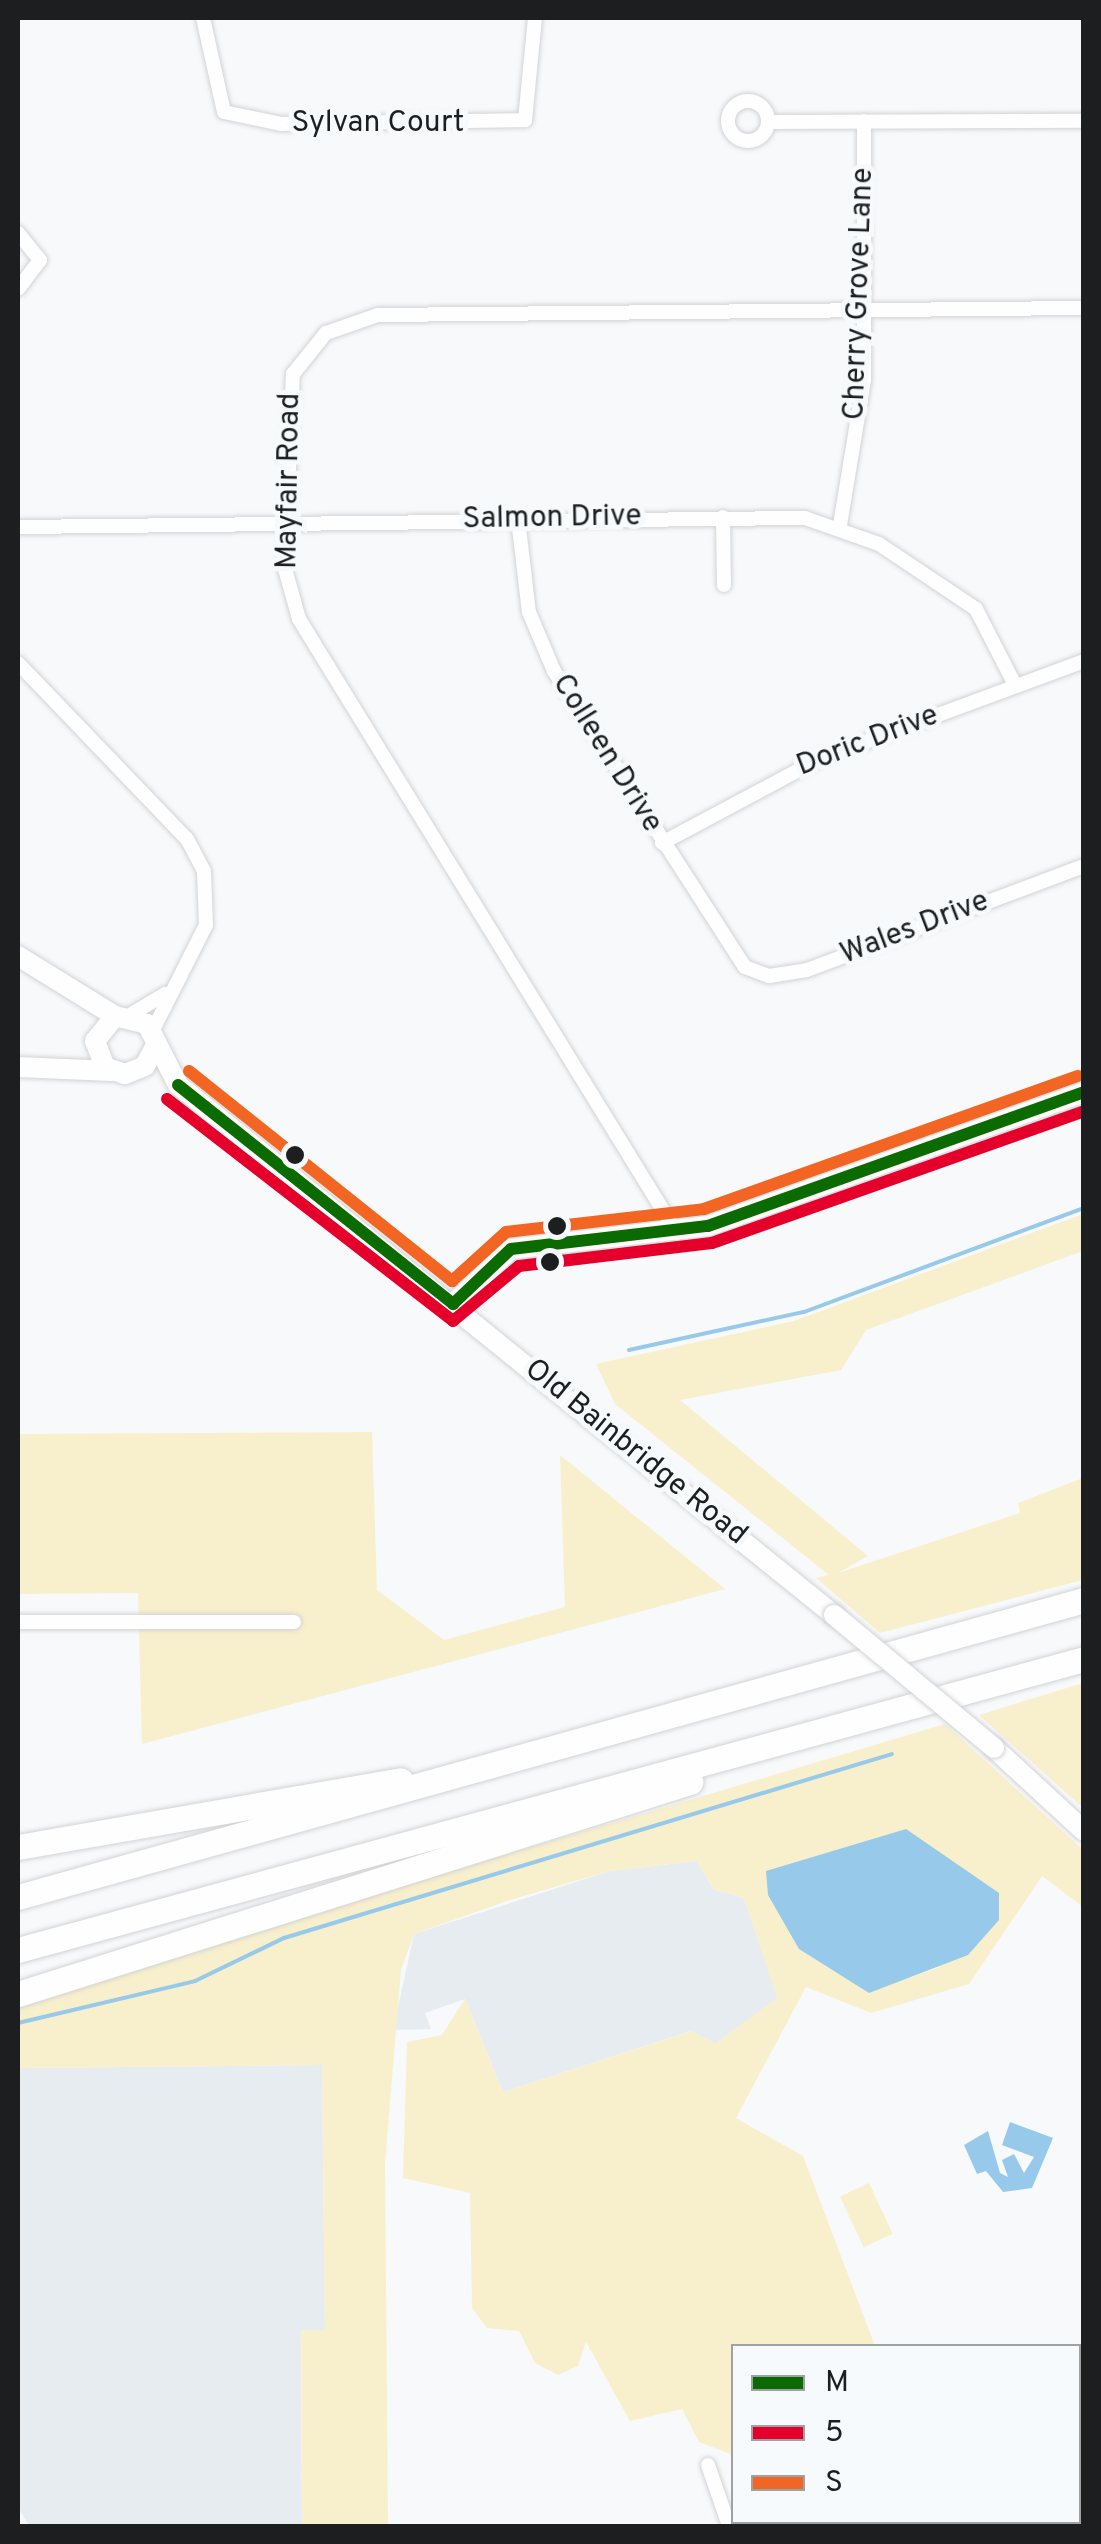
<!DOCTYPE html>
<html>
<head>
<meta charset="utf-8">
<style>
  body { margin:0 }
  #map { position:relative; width:1101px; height:2544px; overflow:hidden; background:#f7f9fb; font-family:Overpass,sans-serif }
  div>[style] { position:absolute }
  .built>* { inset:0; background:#e7ecf1 }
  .green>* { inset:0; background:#f8f0cc; transform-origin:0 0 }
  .water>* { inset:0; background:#96c9ea }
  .stream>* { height:4px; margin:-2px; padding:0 2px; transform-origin:2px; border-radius:2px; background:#96c9ea }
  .roads { filter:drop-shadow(0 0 2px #d2d3d5) drop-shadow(0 0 2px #d2d3d5) }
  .street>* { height:14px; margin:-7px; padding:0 7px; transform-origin:7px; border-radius:7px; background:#fefefe }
  .street>.ring { margin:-7px; padding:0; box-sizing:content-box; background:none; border:14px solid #fefefe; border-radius:50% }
  .secondary>* { height:20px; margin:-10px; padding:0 10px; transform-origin:10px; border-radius:10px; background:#fefefe }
  .highway>* { height:25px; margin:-12.5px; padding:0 12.5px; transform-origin:12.5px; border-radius:12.5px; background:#fefefe }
  .bridges { filter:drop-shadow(0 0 2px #d2d3d5) drop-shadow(0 0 2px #d2d3d5) }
  .secondary-bridge>* { height:20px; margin:-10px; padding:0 10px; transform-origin:10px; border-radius:10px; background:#fefefe }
  .bus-1>* { height:12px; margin:-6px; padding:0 6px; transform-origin:6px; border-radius:6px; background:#0c6b00 }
  .bus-2>* { height:12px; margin:-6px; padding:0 6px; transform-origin:6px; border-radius:6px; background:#e4002b }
  .bus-3>* { height:12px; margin:-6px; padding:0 6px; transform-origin:6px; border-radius:6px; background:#f26522 }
  .dots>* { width:28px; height:28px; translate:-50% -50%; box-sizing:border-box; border:5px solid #f6fafc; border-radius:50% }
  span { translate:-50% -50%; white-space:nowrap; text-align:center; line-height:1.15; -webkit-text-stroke:10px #f6fafc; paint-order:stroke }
  .street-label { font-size:30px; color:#1d1e1f }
  .frame { position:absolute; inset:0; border:20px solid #1d1e1f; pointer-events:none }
  .legend { position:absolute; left:731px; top:2344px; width:350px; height:180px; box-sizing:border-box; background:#f6fafc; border:2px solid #9fa2a4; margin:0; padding:12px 18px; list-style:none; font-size:30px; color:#1d1e1f }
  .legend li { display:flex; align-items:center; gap:20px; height:50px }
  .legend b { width:50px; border:2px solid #9fa2a4 }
</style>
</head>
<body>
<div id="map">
  <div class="built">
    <i style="clip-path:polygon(697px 1861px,713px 1889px,744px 1898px,778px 1998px,715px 2044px,691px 2031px,503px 2092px,465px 1999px,425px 2013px,431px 2029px,393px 2030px,414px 1934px,610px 1871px)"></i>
    <i style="clip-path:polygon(322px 2065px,325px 2330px,301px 2331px,302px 2526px,29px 2526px,18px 2507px,18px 2068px)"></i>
  </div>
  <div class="green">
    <i style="clip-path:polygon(1083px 1214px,1083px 1251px,866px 1330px,841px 1370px,680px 1400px,868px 1556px,838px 1573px,1020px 1513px,1018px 1503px,1083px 1478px,1083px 1580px,880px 1633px,816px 1578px,829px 1575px,615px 1404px,596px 1364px,794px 1321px)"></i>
    <i style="clip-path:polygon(372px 1432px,377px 1590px,444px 1640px,565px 1607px,560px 1455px,725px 1589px,142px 1744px,138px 1593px,18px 1594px,18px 1434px)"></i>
    <i style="clip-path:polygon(1083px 1683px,1084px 1801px,1081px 1806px,979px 1715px)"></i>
    <i style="clip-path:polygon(evenodd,945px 1724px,1083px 1850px,1083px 1907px,1042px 1876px,969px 1984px,871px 2013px,806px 1987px,736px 2118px,803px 2156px,875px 2346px,734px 2346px,733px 2455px,699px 2442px,682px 2409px,630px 2421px,586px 2342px,578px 2366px,558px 2375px,535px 2363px,519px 2331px,487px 2328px,472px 2308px,470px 2193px,403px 2178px,407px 2042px,442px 2035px,465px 1999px,503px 2092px,692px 2031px,715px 2044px,777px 1998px,744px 1898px,713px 1889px,697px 1861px,610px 1871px,510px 1900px,414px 1934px,401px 1970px,385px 2164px,388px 2526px,302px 2526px,301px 2330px,325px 2330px,322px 2065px,18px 2068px,18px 2000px,945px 1724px,799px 1949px,940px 1967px,869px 1992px,799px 1949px)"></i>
    <i style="left:869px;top:2183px;width:56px;height:32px;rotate:65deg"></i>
  </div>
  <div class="water">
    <i style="clip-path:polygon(906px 1829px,999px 1893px,999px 1920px,968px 1955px,869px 1993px,799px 1949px,768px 1895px,766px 1871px)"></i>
    <i style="clip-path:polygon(1010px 2122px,1053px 2138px,1032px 2188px,1003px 2192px,986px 2171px,977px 2174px,964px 2145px,988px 2131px,1000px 2173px,1008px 2177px,1002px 2160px,1014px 2154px,1024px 2173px,1034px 2157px,1002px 2145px)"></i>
  </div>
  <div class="stream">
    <i style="left:629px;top:1350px;width:179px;rotate:-12.3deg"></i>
    <i style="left:804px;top:1312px;width:299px;rotate:-20.4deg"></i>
    <i style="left:18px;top:2023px;width:182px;rotate:-13.3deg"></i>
    <i style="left:195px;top:1981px;width:99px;rotate:-25.8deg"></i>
    <i style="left:284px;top:1938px;width:635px;rotate:-16.84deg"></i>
  </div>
  <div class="roads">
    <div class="street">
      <i style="left:203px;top:18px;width:96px;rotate:77.4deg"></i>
      <i style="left:224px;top:112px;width:58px;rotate:11.9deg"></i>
      <i style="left:281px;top:124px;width:244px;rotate:-0.9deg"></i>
      <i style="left:525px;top:120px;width:102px;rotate:-84.4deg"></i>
      <i class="ring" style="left:728px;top:101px;width:26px;height:26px"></i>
      <i style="left:768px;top:122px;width:316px;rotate:-0.2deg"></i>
      <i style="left:18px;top:233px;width:35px;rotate:51deg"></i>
      <i style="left:40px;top:260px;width:36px;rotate:127deg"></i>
      <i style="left:723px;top:517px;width:68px;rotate:89.2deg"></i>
      <i style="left:518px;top:519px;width:94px;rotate:83.3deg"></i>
      <i style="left:529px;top:612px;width:64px;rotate:67deg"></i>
      <i style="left:554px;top:671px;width:352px;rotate:57.2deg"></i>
      <i style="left:745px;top:967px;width:26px;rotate:21deg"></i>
      <i style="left:769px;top:976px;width:38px;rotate:-9deg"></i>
      <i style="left:807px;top:970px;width:296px;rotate:-20.6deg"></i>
      <i style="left:840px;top:525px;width:147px;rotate:-80.6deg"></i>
      <i style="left:864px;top:380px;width:259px;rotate:-90deg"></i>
      <i style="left:18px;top:527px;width:787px;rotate:-0.66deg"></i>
      <i style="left:805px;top:518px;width:78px;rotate:19.4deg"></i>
      <i style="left:879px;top:544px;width:117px;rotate:33.8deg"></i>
      <i style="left:976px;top:609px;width:85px;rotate:62.8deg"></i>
      <i style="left:18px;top:663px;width:244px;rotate:46.2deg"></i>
      <i style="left:187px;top:839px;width:36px;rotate:62deg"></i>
      <i style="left:204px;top:871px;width:54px;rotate:87.9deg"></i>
      <i style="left:206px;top:925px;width:120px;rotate:116.8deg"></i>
      <i style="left:662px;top:843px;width:178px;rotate:-28.1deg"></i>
      <i style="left:819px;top:759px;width:283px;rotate:-20.3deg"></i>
      <i style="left:130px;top:1015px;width:41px;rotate:-31deg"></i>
      <i style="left:677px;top:1233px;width:721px;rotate:-121.62deg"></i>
      <i style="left:299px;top:619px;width:52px;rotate:-105.6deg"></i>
      <i style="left:285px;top:569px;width:195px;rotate:-87.7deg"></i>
      <i style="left:293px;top:374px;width:53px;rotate:-51.2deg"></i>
      <i style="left:326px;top:333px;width:55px;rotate:-19.1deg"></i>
      <i style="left:378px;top:315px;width:706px;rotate:-0.57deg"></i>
      <i style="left:18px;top:1622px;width:276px"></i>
      <i style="left:708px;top:2465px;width:65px;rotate:71deg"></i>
    </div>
    <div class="secondary">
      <i style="left:18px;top:956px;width:114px;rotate:31.7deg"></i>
      <i style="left:155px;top:1047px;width:21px;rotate:118deg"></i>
      <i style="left:145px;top:1066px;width:22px;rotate:158deg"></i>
      <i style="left:125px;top:1074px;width:21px;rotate:-161deg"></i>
      <i style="left:105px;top:1067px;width:28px;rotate:-111deg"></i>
      <i style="left:95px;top:1041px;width:32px;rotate:-51deg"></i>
      <i style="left:115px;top:1016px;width:33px;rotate:14deg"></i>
      <i style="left:147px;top:1024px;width:68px;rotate:63.1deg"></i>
      <i style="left:178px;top:1085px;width:843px;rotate:38.94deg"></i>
      <i style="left:18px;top:1067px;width:93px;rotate:2.5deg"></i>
      <i style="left:453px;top:1304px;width:80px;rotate:-43.5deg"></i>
      <i style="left:511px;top:1249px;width:198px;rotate:-6.7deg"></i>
      <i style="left:708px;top:1226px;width:399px;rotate:-19.6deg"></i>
      <i style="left:994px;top:1748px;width:122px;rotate:42.7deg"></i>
    </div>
    <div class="highway">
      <i style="left:18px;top:1847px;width:388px;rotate:-9.9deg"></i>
      <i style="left:18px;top:1897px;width:1107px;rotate:-15.57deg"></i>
      <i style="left:18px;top:1950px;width:1105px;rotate:-15.27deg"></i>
      <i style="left:18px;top:1994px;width:705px;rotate:-17.51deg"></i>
    </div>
  </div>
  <div class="bridges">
    <div class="secondary-bridge">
      <i style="left:834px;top:1615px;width:208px;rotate:39.7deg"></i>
    </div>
  </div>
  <div class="bus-1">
    <i style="left:178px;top:1085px;width:352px;rotate:38.5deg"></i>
    <i style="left:453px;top:1304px;width:80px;rotate:-43.5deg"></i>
    <i style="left:511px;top:1249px;width:198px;rotate:-6.7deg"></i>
    <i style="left:708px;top:1226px;width:399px;rotate:-19.6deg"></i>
  </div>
  <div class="bus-2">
    <i style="left:167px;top:1099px;width:362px;rotate:37.8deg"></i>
    <i style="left:453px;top:1321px;width:86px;rotate:-39.8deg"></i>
    <i style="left:519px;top:1266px;width:194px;rotate:-6.8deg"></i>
    <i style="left:712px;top:1243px;width:395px;rotate:-19.5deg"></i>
  </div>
  <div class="bus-3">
    <i style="left:189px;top:1071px;width:337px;rotate:38.6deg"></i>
    <i style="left:452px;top:1281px;width:73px;rotate:-42.2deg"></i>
    <i style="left:506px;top:1232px;width:199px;rotate:-6.6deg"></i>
    <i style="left:704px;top:1209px;width:397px;rotate:-19.6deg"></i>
  </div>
  <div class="dots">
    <i style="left:295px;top:1155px;background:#1d1e1f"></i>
    <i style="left:557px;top:1226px;background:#1d1e1f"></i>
    <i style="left:550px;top:1262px;background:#1d1e1f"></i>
  </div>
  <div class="street-label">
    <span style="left:378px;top:124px">Sylvan Court</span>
    <span style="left:860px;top:294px;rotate:-88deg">Cherry Grove Lane</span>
    <span style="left:290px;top:481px;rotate:-89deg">Mayfair Road</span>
    <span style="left:552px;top:519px;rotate:-1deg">Salmon Drive</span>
    <span style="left:868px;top:742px;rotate:-21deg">Doric Drive</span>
    <span style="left:606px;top:754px;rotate:58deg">Colleen Drive</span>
    <span style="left:915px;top:929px;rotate:-21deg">Wales Drive</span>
    <span style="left:635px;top:1453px;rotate:39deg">Old Bainbridge Road</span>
  </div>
  <div class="frame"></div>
  <ul class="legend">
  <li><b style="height:12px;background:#0c6b00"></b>M</li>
  <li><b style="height:12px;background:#e4002b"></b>5</li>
  <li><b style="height:12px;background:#f26522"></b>S</li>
  </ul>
</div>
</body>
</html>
